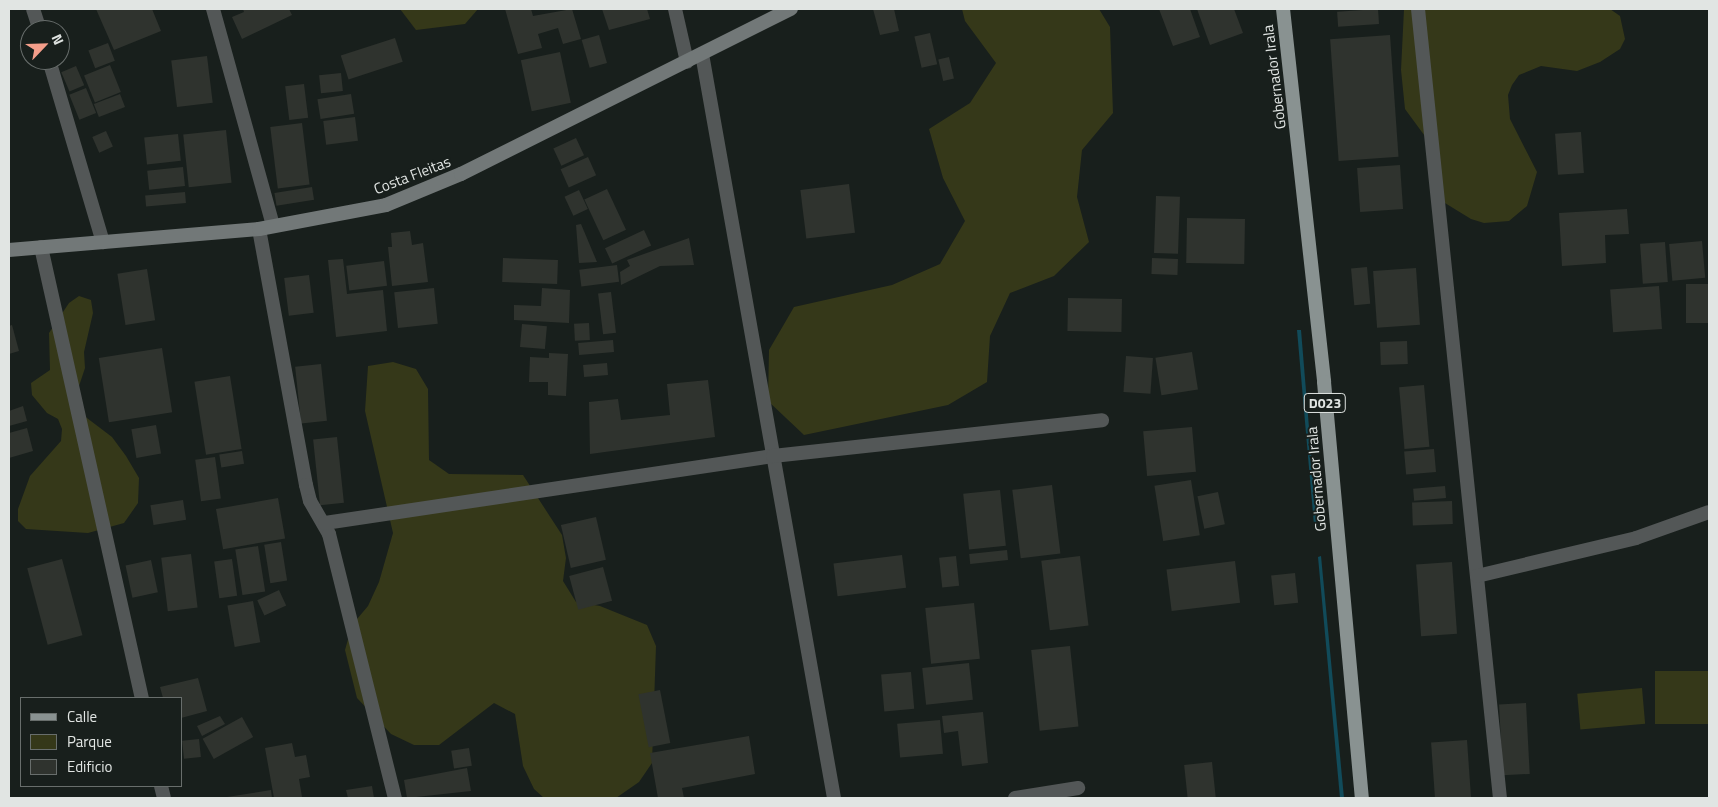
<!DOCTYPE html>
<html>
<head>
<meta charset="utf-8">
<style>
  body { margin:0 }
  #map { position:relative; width:1718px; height:807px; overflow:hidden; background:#181f1c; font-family:"Titillium Web",sans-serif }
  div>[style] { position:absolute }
  .green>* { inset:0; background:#353819; transform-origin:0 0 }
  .water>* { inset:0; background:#114b5a }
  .building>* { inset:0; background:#2f332e; transform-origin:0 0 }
  .service>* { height:14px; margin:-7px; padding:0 7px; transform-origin:7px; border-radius:7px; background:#535757 }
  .minor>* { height:14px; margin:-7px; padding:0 7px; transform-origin:7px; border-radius:7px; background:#535757 }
  .secondary>* { height:14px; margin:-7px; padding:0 7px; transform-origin:7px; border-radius:7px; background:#727878 }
  .primary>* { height:14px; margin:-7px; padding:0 7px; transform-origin:7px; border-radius:7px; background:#899291 }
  span { translate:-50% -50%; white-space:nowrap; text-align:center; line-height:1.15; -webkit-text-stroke:4px #181f1c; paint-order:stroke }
  .shield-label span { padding:1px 4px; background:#181f1c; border:1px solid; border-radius:4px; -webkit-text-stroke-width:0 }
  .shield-label { font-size:14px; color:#e1e5e3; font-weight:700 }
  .street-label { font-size:15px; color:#e1e5e3 }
  .frame { position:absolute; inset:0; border:10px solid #e1e5e3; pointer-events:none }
  .legend { position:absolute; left:20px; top:697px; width:162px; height:90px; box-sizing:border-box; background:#181f1c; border:1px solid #686e6c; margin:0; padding:6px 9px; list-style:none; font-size:15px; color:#e1e5e3 }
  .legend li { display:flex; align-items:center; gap:10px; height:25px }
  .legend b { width:25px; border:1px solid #686e6c }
  .north { position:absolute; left:20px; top:20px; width:50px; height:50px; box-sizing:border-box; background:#181f1c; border:1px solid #686e6c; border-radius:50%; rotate:66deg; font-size:14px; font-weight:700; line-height:20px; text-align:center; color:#e1e5e3 }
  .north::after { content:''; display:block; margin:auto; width:18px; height:22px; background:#f49e8a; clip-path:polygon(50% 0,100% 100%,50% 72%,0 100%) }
</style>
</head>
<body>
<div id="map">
  <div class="green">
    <i style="clip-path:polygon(400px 9px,478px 9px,465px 24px,416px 30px)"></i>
    <i style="clip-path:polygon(962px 9px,1099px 9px,1110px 27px,1113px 113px,1082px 150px,1077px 197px,1089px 242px,1054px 276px,1010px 293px,990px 336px,987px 382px,948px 405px,804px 435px,768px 401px,769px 350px,794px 307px,892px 285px,940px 264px,965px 221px,943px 178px,929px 129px,970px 103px,996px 63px,965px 21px)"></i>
    <i style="clip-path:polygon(1404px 9px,1610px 9px,1620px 16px,1625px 39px,1620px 49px,1600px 62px,1577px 71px,1541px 66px,1519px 75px,1512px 85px,1508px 95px,1510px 119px,1537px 172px,1527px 206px,1509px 221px,1484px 223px,1471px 219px,1440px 200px,1427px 139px,1405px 109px,1401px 70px)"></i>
    <i style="clip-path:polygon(79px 296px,91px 300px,93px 313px,84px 352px,85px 368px,77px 392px,83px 415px,112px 437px,126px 456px,139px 478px,138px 503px,124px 523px,88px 533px,26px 529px,18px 521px,18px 509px,30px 476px,61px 441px,62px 429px,58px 419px,47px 413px,32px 395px,31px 383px,50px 370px,49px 333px,69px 303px)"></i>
    <i style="clip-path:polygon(393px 362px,416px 369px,428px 389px,429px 460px,449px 474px,523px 475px,562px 535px,566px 558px,563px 581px,576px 602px,600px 606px,647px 625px,656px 646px,652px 763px,639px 782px,616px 798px,544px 798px,534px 789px,523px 766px,515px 714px,494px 703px,439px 745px,414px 745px,391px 734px,357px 698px,345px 650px,352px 625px,368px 606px,379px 582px,393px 533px,365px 411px,368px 366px)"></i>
    <i style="left:1709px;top:671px;width:53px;height:54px;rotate:90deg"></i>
    <i style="left:1642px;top:688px;width:36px;height:65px;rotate:85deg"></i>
  </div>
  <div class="water">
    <i style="clip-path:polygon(1297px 330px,1301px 330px,1317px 525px,1314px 525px)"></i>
    <i style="clip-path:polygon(1321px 556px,1344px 798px,1340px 798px,1318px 557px)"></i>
  </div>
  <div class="building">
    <i style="clip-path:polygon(96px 9px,152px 9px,161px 31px,114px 50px)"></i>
    <i style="clip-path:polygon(243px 9px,289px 9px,292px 15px,242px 39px,232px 17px,244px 12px)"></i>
    <i style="clip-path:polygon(505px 9px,531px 9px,533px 16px,572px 9px,581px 39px,563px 44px,558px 28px,538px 34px,542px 48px,518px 54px)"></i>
    <i style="clip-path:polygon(602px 9px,647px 9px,650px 19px,609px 30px)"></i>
    <i style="clip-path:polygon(873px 9px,894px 9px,899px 31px,880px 35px)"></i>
    <i style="clip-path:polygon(1159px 9px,1190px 9px,1200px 37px,1173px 46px)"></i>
    <i style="clip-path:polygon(1197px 9px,1234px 9px,1243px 33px,1210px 45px)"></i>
    <i style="left:1378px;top:9px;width:15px;height:41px;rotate:86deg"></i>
    <i style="left:930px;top:33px;width:32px;height:16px;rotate:77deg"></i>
    <i style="left:599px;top:35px;width:29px;height:18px;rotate:74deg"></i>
    <i style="left:1390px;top:35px;width:122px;height:60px;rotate:86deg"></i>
    <i style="left:395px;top:38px;width:25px;height:57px;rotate:72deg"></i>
    <i style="left:108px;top:43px;width:19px;height:21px;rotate:69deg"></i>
    <i style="left:560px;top:52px;width:52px;height:40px;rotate:78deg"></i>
    <i style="left:207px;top:56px;width:47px;height:36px;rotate:83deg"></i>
    <i style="left:949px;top:57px;width:22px;height:11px;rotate:77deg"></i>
    <i style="left:110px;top:65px;width:29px;height:28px;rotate:68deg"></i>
    <i style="left:76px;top:66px;width:21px;height:16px;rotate:67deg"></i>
    <i style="left:341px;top:73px;width:18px;height:22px;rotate:84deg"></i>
    <i style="left:304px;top:84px;width:34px;height:19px;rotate:83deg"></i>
    <i style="left:86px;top:88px;width:27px;height:18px;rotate:68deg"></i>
    <i style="left:120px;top:94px;width:14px;height:28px;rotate:69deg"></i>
    <i style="left:351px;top:94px;width:20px;height:34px;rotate:81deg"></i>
    <i style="left:355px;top:117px;width:24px;height:32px;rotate:83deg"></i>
    <i style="left:302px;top:123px;width:62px;height:32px;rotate:83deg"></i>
    <i style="left:226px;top:130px;width:53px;height:43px;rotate:84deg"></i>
    <i style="left:106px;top:131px;width:17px;height:15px;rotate:66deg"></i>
    <i style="left:1581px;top:132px;width:41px;height:26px;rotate:86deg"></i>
    <i style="left:178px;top:134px;width:27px;height:34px;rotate:84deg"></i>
    <i style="left:576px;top:138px;width:19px;height:25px;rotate:65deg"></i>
    <i style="left:588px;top:157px;width:20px;height:30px;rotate:66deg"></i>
    <i style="left:1400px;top:165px;width:44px;height:43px;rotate:86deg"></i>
    <i style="left:183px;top:167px;width:19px;height:36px;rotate:84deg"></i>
    <i style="left:849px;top:184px;width:49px;height:49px;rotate:83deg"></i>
    <i style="left:312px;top:187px;width:13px;height:38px;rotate:81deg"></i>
    <i style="left:607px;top:189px;width:45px;height:25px;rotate:65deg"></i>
    <i style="left:579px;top:190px;width:21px;height:16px;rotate:65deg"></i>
    <i style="left:185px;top:192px;width:11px;height:40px;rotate:85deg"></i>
    <i style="left:1156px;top:196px;width:24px;height:57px;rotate:2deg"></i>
    <i style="clip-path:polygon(1627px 209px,1629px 234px,1605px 235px,1606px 263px,1562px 266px,1559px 213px)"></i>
    <i style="left:1187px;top:218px;width:58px;height:45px;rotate:1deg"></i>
    <i style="clip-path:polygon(581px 224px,597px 262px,579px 263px,576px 225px)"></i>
    <i style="left:644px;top:230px;width:17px;height:43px;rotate:65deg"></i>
    <i style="clip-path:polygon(410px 231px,412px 245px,423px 243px,428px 282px,392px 286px,388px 247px,392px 247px,391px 233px)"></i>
    <i style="clip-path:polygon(689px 238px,694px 265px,660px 266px,621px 285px,620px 272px,630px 266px,627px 260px)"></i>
    <i style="left:1702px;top:241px;width:37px;height:33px;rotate:85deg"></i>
    <i style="left:1665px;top:242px;width:40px;height:25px;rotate:86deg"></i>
    <i style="left:503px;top:258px;width:55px;height:24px;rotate:2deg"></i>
    <i style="left:1152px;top:258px;width:26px;height:16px;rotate:2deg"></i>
    <i style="clip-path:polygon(343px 259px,347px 294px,383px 290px,387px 331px,336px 337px,328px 260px)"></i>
    <i style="left:384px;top:261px;width:25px;height:38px;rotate:83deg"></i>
    <i style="left:617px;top:265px;width:17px;height:38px;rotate:83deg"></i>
    <i style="left:1367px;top:267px;width:37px;height:16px;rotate:85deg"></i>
    <i style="left:1416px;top:268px;width:57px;height:43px;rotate:86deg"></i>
    <i style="left:147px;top:269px;width:52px;height:30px;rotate:81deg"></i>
    <i style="left:309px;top:275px;width:38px;height:25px;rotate:83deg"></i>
    <i style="left:1709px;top:284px;width:39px;height:23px;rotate:90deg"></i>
    <i style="left:1659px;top:286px;width:43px;height:49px;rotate:86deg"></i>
    <i style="left:434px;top:288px;width:36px;height:40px;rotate:84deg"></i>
    <i style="clip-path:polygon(542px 288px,570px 290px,569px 323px,514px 320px,514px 305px,541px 306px)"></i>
    <i style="left:611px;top:292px;width:41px;height:13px;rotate:83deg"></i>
    <i style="left:1068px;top:298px;width:54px;height:33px;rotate:1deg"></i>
    <i style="left:589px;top:323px;width:17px;height:15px;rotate:87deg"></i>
    <i style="left:522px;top:324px;width:25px;height:23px;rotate:5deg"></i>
    <i style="clip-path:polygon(12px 325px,19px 351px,9px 354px,9px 326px)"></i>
    <i style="left:613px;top:340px;width:12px;height:35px;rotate:85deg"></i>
    <i style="left:1407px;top:341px;width:23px;height:27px;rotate:88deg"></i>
    <i style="left:162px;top:348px;width:65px;height:64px;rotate:81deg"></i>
    <i style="left:1192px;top:352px;width:38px;height:37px;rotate:81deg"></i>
    <i style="clip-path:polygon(549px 353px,568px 354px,566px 396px,548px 395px,548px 382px,529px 382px,530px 357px,549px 358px)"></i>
    <i style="left:1126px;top:356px;width:27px;height:36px;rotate:4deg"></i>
    <i style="left:607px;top:363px;width:12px;height:24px;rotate:85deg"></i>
    <i style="left:321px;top:364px;width:57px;height:26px;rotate:84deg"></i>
    <i style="left:230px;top:376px;width:74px;height:36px;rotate:81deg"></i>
    <i style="clip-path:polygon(708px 380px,715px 437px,590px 454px,589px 402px,618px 399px,621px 420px,670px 415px,667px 384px)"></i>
    <i style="left:1424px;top:385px;width:62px;height:25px;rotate:85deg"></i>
    <i style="clip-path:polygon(23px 406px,27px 421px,9px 426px,9px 411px)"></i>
    <i style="left:156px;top:425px;width:29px;height:25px;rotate:80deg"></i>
    <i style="left:1192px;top:427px;width:45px;height:49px;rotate:85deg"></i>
    <i style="clip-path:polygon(27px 428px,33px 451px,9px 458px,9px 433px)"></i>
    <i style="left:337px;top:437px;width:66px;height:24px;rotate:84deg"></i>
    <i style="left:1434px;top:449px;width:23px;height:30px;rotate:85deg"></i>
    <i style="left:242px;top:451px;width:13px;height:23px;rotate:81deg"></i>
    <i style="left:215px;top:457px;width:42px;height:20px;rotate:82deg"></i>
    <i style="left:1191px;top:480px;width:56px;height:37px;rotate:81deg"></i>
    <i style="left:1052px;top:485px;width:69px;height:40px;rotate:83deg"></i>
    <i style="left:1445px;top:486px;width:12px;height:32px;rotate:85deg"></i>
    <i style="left:1000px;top:490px;width:56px;height:37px;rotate:84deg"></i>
    <i style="left:1218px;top:492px;width:33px;height:21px;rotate:78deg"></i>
    <i style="left:278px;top:498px;width:41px;height:63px;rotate:80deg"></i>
    <i style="left:183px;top:500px;width:20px;height:33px;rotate:81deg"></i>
    <i style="left:1452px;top:501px;width:23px;height:40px;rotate:88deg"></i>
    <i style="left:596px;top:517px;width:44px;height:36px;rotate:77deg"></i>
    <i style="left:281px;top:542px;width:39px;height:17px;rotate:81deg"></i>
    <i style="left:258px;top:546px;width:46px;height:23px;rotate:81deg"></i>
    <i style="left:1007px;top:550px;width:10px;height:38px;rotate:84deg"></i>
    <i style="left:191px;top:554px;width:54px;height:30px;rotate:83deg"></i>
    <i style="left:902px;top:555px;width:33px;height:69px;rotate:83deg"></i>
    <i style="left:956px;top:556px;width:30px;height:17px;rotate:84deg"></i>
    <i style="left:1080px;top:556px;width:70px;height:39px;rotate:83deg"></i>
    <i style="left:62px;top:559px;width:79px;height:36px;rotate:75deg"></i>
    <i style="left:232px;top:559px;width:37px;height:18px;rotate:82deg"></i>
    <i style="left:151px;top:560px;width:33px;height:26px;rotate:78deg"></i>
    <i style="left:1235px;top:561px;width:42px;height:69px;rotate:83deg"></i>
    <i style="left:1452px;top:562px;width:72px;height:36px;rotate:86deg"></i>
    <i style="left:603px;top:567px;width:35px;height:35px;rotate:75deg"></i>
    <i style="left:1295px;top:573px;width:30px;height:24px;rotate:84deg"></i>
    <i style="left:279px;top:590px;width:17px;height:24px;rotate:65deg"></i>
    <i style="left:253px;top:601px;width:42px;height:26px;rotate:80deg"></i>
    <i style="left:974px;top:603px;width:56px;height:49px;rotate:84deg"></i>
    <i style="left:1070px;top:646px;width:81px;height:39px;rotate:84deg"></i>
    <i style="left:969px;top:663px;width:37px;height:47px;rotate:84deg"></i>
    <i style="left:911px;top:672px;width:37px;height:30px;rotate:85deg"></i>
    <i style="clip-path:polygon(198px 678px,207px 711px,181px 718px,181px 698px,163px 698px,160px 687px)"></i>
    <i style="left:660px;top:690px;width:54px;height:22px;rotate:79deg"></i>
    <i style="left:1526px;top:703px;width:71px;height:27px;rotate:87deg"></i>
    <i style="clip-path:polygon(983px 712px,988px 763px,962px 766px,958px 731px,944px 733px,942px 716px)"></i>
    <i style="clip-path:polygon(220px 716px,225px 724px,202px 736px,197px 726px)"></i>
    <i style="left:242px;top:717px;width:23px;height:45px;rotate:61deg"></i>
    <i style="left:940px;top:720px;width:34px;height:43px;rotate:85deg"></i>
    <i style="clip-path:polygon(749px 736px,755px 774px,682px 788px,684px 798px,658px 798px,650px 753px)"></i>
    <i style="left:199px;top:739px;width:18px;height:17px;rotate:84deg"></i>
    <i style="left:1467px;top:740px;width:58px;height:36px;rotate:86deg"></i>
    <i style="clip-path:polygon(292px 743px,295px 757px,306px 755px,310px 777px,299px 779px,302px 797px,274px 798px,265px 748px)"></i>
    <i style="left:469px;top:748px;width:18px;height:18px;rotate:81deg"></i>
    <i style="left:1212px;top:762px;width:36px;height:28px;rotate:84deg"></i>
    <i style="clip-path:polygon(467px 768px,471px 791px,407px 798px,404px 780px)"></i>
    <i style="clip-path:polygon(372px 786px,374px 798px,348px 798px,346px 790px)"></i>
    <i style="clip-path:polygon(271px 790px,272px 798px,227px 798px,227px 797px)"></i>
  </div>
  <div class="service">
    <i style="left:213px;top:9px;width:225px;rotate:74.5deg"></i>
    <i style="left:1418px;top:9px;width:793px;rotate:84.07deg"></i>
    <i style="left:1477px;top:576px;width:163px;rotate:-13.4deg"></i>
    <i style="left:1636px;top:538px;width:77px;rotate:-19.6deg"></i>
  </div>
  <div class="minor">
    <i style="left:33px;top:9px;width:22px;rotate:72deg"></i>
    <i style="left:675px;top:9px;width:54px;rotate:77.2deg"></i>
    <i style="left:702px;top:54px;width:756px;rotate:79.94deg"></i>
    <i style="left:49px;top:60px;width:190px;rotate:73.5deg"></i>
    <i style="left:259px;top:229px;width:260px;rotate:79.6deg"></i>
    <i style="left:306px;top:485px;width:16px;rotate:76deg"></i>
    <i style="left:310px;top:501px;width:38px;rotate:60deg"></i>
    <i style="left:329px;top:534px;width:272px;rotate:76deg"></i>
    <i style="left:41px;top:247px;width:462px;rotate:77.4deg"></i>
    <i style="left:325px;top:523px;width:453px;rotate:-8.5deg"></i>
    <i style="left:773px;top:456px;width:331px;rotate:-6.2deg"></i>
    <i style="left:161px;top:786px;width:12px;rotate:76deg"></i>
    <i style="left:1015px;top:798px;width:64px;rotate:-9deg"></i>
  </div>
  <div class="secondary">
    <i style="left:9px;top:250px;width:251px;rotate:-4.8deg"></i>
    <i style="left:259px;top:229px;width:129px;rotate:-10.7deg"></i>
    <i style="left:386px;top:205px;width:81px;rotate:-22.5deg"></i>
    <i style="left:461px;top:174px;width:369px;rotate:-26.6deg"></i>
  </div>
  <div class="primary">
    <i style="left:1283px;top:9px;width:375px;rotate:83.7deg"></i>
    <i style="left:1324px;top:382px;width:418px;rotate:84.8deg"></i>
  </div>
  <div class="shield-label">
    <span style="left:1325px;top:403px">D023</span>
  </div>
  <div class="street-label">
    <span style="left:1274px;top:77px;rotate:-97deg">Gobernador Irala</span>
    <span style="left:412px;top:175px;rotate:-21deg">Costa Fleitas</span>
    <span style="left:1316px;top:479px;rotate:-95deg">Gobernador Irala</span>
  </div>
  <div class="frame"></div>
  <ul class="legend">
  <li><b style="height:6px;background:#899291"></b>Calle</li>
  <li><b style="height:14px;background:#353819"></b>Parque</li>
  <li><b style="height:14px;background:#2f332e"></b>Edificio</li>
  </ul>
  <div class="north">N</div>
</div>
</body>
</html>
